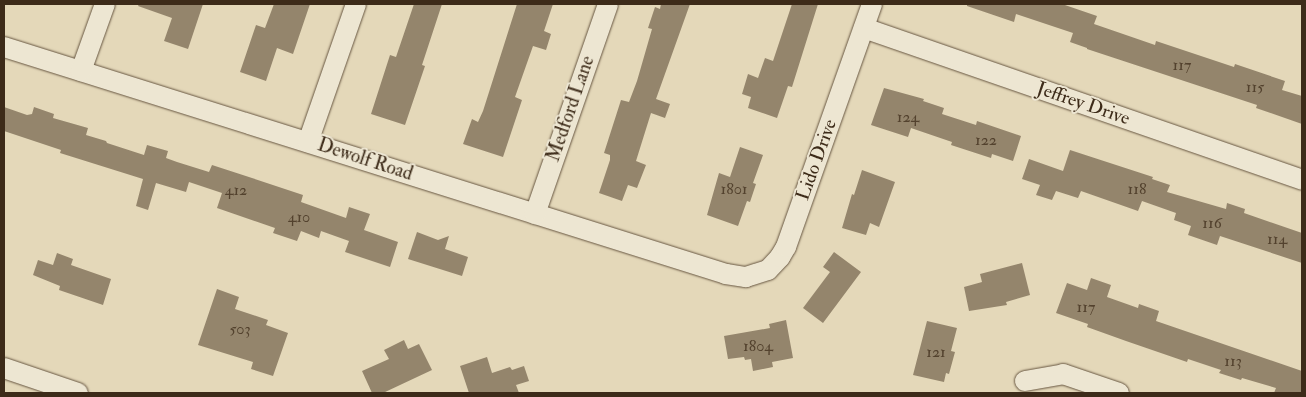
<!DOCTYPE html>
<html>
<head>
<meta charset="utf-8">
<style>
  body { margin:0 }
  #map { position:relative; width:1306px; height:397px; overflow:hidden; background:#e4d8b9; font-family:"IM FELL Double Pica",serif }
  div>[style] { position:absolute }
  .building>* { inset:0; background:#94856c }
  .roads { filter:drop-shadow(0 0 1px #675641) drop-shadow(0 0 1px #675641) }
  .minor>* { height:20px; margin:-10px; padding:0 10px; transform-origin:10px; border-radius:10px; background:#ede6d2 }
  span { translate:-50% -50%; white-space:nowrap; text-align:center; line-height:1.15; -webkit-text-stroke:4px #ede6d2; paint-order:stroke }
  .number-label { font-size:16px; color:#53422e }
  .number-label span { -webkit-text-stroke-width:0 }
  .street-label { font-size:19px; color:#3d2b19 }
  .frame { position:absolute; inset:0; border:5px solid #3d2b19; pointer-events:none }
</style>
</head>
<body>
<div id="map">
  <div class="building">
    <i style="clip-path:polygon(139px 4px,203px 4px,188px 49px,164px 41px,172px 18px,138px 6px)"></i>
    <i style="clip-path:polygon(274px 4px,310px 4px,293px 54px,277px 48px,266px 81px,240px 72px,256px 25px,265px 28px)"></i>
    <i style="clip-path:polygon(414px 4px,442px 4px,422px 65px,425px 66px,405px 125px,371px 114px,390px 55px,396px 57px)"></i>
    <i style="clip-path:polygon(517px 4px,553px 4px,544px 31px,551px 34px,546px 50px,533px 46px,515px 97px,522px 100px,503px 157px,463px 144px,472px 119px,478px 122px,483px 111px)"></i>
    <i style="clip-path:polygon(661px 4px,690px 4px,656px 99px,670px 104px,665px 118px,651px 113px,636px 161px,646px 165px,637px 188px,628px 185px,622px 201px,599px 193px,610px 160px,610px 155px,604px 153px,621px 100px,629px 102px,637px 81px,652px 29px,648px 28px,655px 7px,660px 9px)"></i>
    <i style="clip-path:polygon(792px 4px,818px 4px,792px 87px,788px 86px,777px 118px,748px 108px,751px 97px,742px 94px,748px 74px,758px 78px,765px 58px,773px 61px)"></i>
    <i style="clip-path:polygon(967px 4px,1062px 4px,1097px 16px,1094px 24px,1155px 45px,1156px 41px,1234px 67px,1235px 64px,1285px 81px,1282px 90px,1302px 96px,1302px 124px,1256px 108px,1257px 105px,1087px 49px,1087px 48px,1070px 42px,1073px 33px,1016px 14px,1014px 22px,967px 6px)"></i>
    <i style="clip-path:polygon(884px 88px,924px 99px,923px 101px,944px 108px,942px 114px,976px 125px,977px 121px,1021px 136px,1013px 161px,992px 154px,991px 158px,951px 145px,952px 142px,911px 128px,908px 137px,871px 125px)"></i>
    <i style="clip-path:polygon(4px 107px,27px 115px,32px 114px,34px 107px,54px 114px,53px 118px,88px 128px,86px 135px,106px 141px,107px 143px,144px 155px,147px 145px,168px 151px,166px 158px,177px 162px,209px 172px,212px 165px,252px 178px,303px 195px,301px 202px,346px 218px,349px 207px,370px 214px,364px 230px,398px 242px,390px 267px,345px 252px,349px 241px,321px 231px,319px 238px,301px 231px,297px 241px,273px 233px,275px 228px,217px 208px,222px 193px,189px 182px,186px 192px,156px 183px,148px 210px,136px 206px,143px 179px,60px 153px,61px 150px,4px 131px)"></i>
    <i style="clip-path:polygon(740px 147px,763px 155px,753px 183px,756px 184px,750px 202px,747px 201px,738px 226px,707px 215px,719px 173px,730px 177px)"></i>
    <i style="clip-path:polygon(1070px 150px,1153px 177px,1152px 179px,1170px 185px,1167px 192px,1226px 209px,1227px 203px,1245px 209px,1244px 213px,1302px 233px,1302px 263px,1220px 236px,1217px 245px,1188px 235px,1191px 226px,1174px 220px,1176px 213px,1142px 201px,1138px 211px,1081px 191px,1078px 198px,1056px 191px,1052px 200px,1036px 195px,1040px 185px,1022px 179px,1029px 159px,1063px 171px)"></i>
    <i style="clip-path:polygon(862px 170px,895px 182px,879px 227px,870px 223px,866px 235px,842px 228px,852px 194px,854px 195px)"></i>
    <i style="clip-path:polygon(417px 232px,438px 240px,449px 236px,445px 249px,468px 257px,462px 276px,408px 259px)"></i>
    <i style="clip-path:polygon(834px 252px,861px 272px,823px 323px,803px 308px,830px 272px,823px 267px)"></i>
    <i style="clip-path:polygon(57px 253px,73px 259px,71px 265px,111px 279px,103px 305px,59px 290px,60px 286px,33px 275px,38px 260px,53px 265px)"></i>
    <i style="clip-path:polygon(1022px 263px,1030px 295px,1006px 302px,1007px 305px,969px 311px,964px 287px,982px 282px,980px 274px)"></i>
    <i style="clip-path:polygon(1091px 278px,1111px 285px,1107px 297px,1138px 308px,1139px 304px,1159px 311px,1156px 321px,1302px 371px,1302px 393px,1274px 393px,1276px 388px,1242px 378px,1241px 380px,1219px 373px,1221px 370px,1188px 359px,1187px 362px,1126px 341px,1087px 327px,1088px 324px,1056px 313px,1067px 283px,1087px 290px)"></i>
    <i style="clip-path:polygon(217px 289px,239px 297px,235px 309px,268px 320px,266px 325px,288px 333px,273px 376px,251px 369px,253px 362px,198px 345px)"></i>
    <i style="clip-path:polygon(786px 320px,793px 358px,772px 362px,773px 367px,753px 371px,751px 359px,745px 360px,744px 357px,728px 359px,724px 336px,770px 328px,769px 324px)"></i>
    <i style="clip-path:polygon(927px 321px,957px 328px,951px 351px,955px 352px,949px 374px,946px 373px,944px 382px,913px 375px)"></i>
    <i style="clip-path:polygon(404px 340px,408px 349px,419px 344px,432px 370px,383px 393px,372px 393px,362px 371px,389px 359px,384px 350px)"></i>
    <i style="clip-path:polygon(487px 357px,492px 373px,510px 367px,512px 370px,524px 366px,529px 381px,516px 385px,519px 393px,469px 393px,460px 366px)"></i>
  </div>
  <div class="roads">
    <div class="minor">
      <i style="left:864px;top:28px;width:464px;rotate:19.1deg"></i>
      <i style="left:4px;top:47px;width:757px;rotate:17.45deg"></i>
      <i style="left:726px;top:274px;width:20px;rotate:9deg"></i>
      <i style="left:746px;top:277px;width:23px;rotate:-18deg"></i>
      <i style="left:768px;top:270px;width:18px;rotate:-47deg"></i>
      <i style="left:780px;top:257px;width:12px;rotate:-59deg"></i>
      <i style="left:786px;top:247px;width:258px;rotate:-70.5deg"></i>
      <i style="left:81px;top:71px;width:71px;rotate:-70.3deg"></i>
      <i style="left:308px;top:142px;width:146px;rotate:-70.8deg"></i>
      <i style="left:535px;top:214px;width:222px;rotate:-70.8deg"></i>
      <i style="left:4px;top:368px;width:78px;rotate:18.7deg"></i>
      <i style="left:1025px;top:381px;width:39px;rotate:-10deg"></i>
      <i style="left:1063px;top:374px;width:59px;rotate:18.7deg"></i>
    </div>
  </div>
  <div class="number-label">
    <span style="left:1182px;top:65px">117</span>
    <span style="left:1255px;top:87px">115</span>
    <span style="left:908px;top:117px">124</span>
    <span style="left:986px;top:140px">122</span>
    <span style="left:734px;top:189px">1801</span>
    <span style="left:1137px;top:189px">118</span>
    <span style="left:236px;top:190px">412</span>
    <span style="left:299px;top:217px">410</span>
    <span style="left:1212px;top:223px">116</span>
    <span style="left:1277px;top:239px">114</span>
    <span style="left:1086px;top:307px">117</span>
    <span style="left:240px;top:329px">503</span>
    <span style="left:758px;top:346px">1804</span>
    <span style="left:936px;top:352px">121</span>
    <span style="left:1233px;top:361px">113</span>
  </div>
  <div class="street-label">
    <span style="left:1083px;top:104px;rotate:19deg">Jeffrey Drive</span>
    <span style="left:571px;top:109px;rotate:-71deg">Medford Lane</span>
    <span style="left:365px;top:160px;rotate:18deg">Dewolf Road</span>
    <span style="left:817px;top:160px;rotate:-70deg">Lido Drive</span>
  </div>
  <div class="frame"></div>
</div>
</body>
</html>
